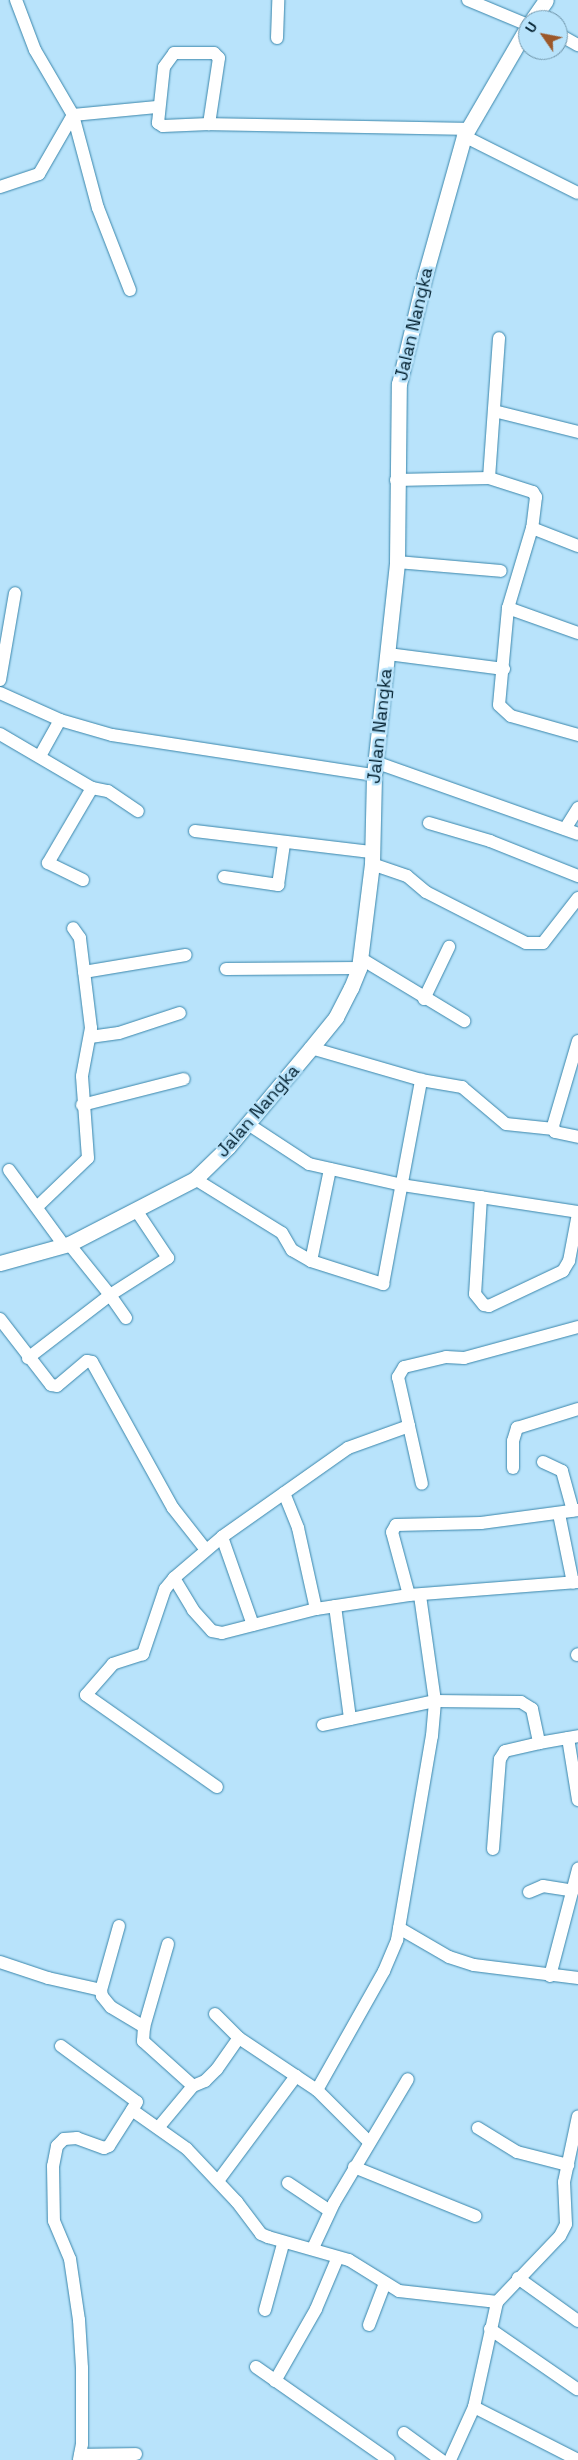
<!DOCTYPE html>
<html>
<head>
<meta charset="utf-8">
<style>
  body { margin:0 }
  #map { position:relative; width:578px; height:2460px; overflow:hidden; background:#b8e3fb; font-family:"Space Grotesk",sans-serif }
  div>[style] { position:absolute }
  .roads { filter:drop-shadow(0 0 1px #3a86ab) drop-shadow(0 0 1px #3a86ab) }
  .minor>* { height:12px; margin:-6px; padding:0 6px; transform-origin:6px; border-radius:6px; background:#fff }
  .tertiary>* { height:15px; margin:-7.5px; padding:0 7.5px; transform-origin:7.5px; border-radius:7.5px; background:#fff }
  span { translate:-50% -50%; white-space:nowrap; text-align:center; line-height:1.15; -webkit-text-stroke:5px #b8e3fb; paint-order:stroke }
  .street-label { font-size:18px; color:#001e2d }
  .north { position:absolute; left:518px; top:10px; width:50px; height:50px; box-sizing:border-box; background:#b8e3fb; border:1px solid #6e94a9; border-radius:50%; rotate:303deg; font-size:14px; font-weight:700; line-height:20px; text-align:center; color:#001e2d }
  .north::after { content:''; display:block; margin:auto; width:18px; height:22px; background:#9c582a; clip-path:polygon(50% 0,100% 100%,50% 72%,0 100%) }
</style>
</head>
<body>
<div id="map">
  <div class="roads">
    <div class="minor">
      <i style="left:16px;top:0;width:53px;rotate:69.2deg"></i>
      <i style="left:35px;top:50px;width:75px;rotate:59.7deg"></i>
      <i style="left:73px;top:115px;width:84px;rotate:-5.4deg"></i>
      <i style="left:468px;top:0;width:65px;rotate:22.6deg"></i>
      <i style="left:558px;top:34px;width:23px;rotate:29deg"></i>
      <i style="left:277px;top:38px;width:38px;rotate:-88deg"></i>
      <i style="left:174px;top:53px;width:40px"></i>
      <i style="left:214px;top:53px;width:7px;rotate:45deg"></i>
      <i style="left:219px;top:58px;width:67px;rotate:98.6deg"></i>
      <i style="left:209px;top:124px;width:46px;rotate:177.5deg"></i>
      <i style="left:163px;top:126px;width:6px;rotate:-149deg"></i>
      <i style="left:158px;top:123px;width:56px;rotate:-83.9deg"></i>
      <i style="left:164px;top:67px;width:17px;rotate:-54deg"></i>
      <i style="left:73px;top:115px;width:96px;rotate:75deg"></i>
      <i style="left:98px;top:208px;width:88px;rotate:68.7deg"></i>
      <i style="left:209px;top:124px;width:258px;rotate:1.1deg"></i>
      <i style="left:464px;top:136px;width:127px;rotate:26.6deg"></i>
      <i style="left:0;top:187px;width:41px;rotate:-18.4deg"></i>
      <i style="left:39px;top:174px;width:68px;rotate:-60deg"></i>
      <i style="left:494px;top:411px;width:87px;rotate:14deg"></i>
      <i style="left:489px;top:478px;width:140px;rotate:-85.9deg"></i>
      <i style="left:396px;top:480px;width:93px;rotate:-1.2deg"></i>
      <i style="left:489px;top:478px;width:46px;rotate:17.7deg"></i>
      <i style="left:533px;top:492px;width:6px;rotate:59deg"></i>
      <i style="left:536px;top:497px;width:31px;rotate:97deg"></i>
      <i style="left:532px;top:528px;width:84px;rotate:106.7deg"></i>
      <i style="left:508px;top:608px;width:97px;rotate:95.3deg"></i>
      <i style="left:499px;top:705px;width:16px;rotate:43deg"></i>
      <i style="left:511px;top:716px;width:70px;rotate:15.8deg"></i>
      <i style="left:532px;top:528px;width:49px;rotate:21.4deg"></i>
      <i style="left:397px;top:562px;width:104px;rotate:4.9deg"></i>
      <i style="left:508px;top:608px;width:74px;rotate:19.7deg"></i>
      <i style="left:388px;top:654px;width:117px;rotate:7.4deg"></i>
      <i style="left:0;top:680px;width:88px;rotate:-80.2deg"></i>
      <i style="left:0;top:693px;width:66px;rotate:24.2deg"></i>
      <i style="left:60px;top:720px;width:54px;rotate:16.1deg"></i>
      <i style="left:112px;top:735px;width:265px;rotate:8.7deg"></i>
      <i style="left:0;top:734px;width:107px;rotate:30.4deg"></i>
      <i style="left:92px;top:788px;width:16px;rotate:11deg"></i>
      <i style="left:108px;top:791px;width:36px;rotate:34deg"></i>
      <i style="left:40px;top:756px;width:41px;rotate:-60.9deg"></i>
      <i style="left:375px;top:762px;width:215px;rotate:19.5deg"></i>
      <i style="left:429px;top:823px;width:64px;rotate:16.4deg"></i>
      <i style="left:490px;top:841px;width:95px;rotate:21.7deg"></i>
      <i style="left:565px;top:829px;width:25px;rotate:-58deg"></i>
      <i style="left:195px;top:831px;width:177px;rotate:6.8deg"></i>
      <i style="left:372px;top:864px;width:37px;rotate:19deg"></i>
      <i style="left:407px;top:876px;width:25px;rotate:40deg"></i>
      <i style="left:426px;top:892px;width:112px;rotate:27deg"></i>
      <i style="left:526px;top:943px;width:17px"></i>
      <i style="left:543px;top:943px;width:57px;rotate:-52.1deg"></i>
      <i style="left:224px;top:877px;width:55px;rotate:8.4deg"></i>
      <i style="left:278px;top:885px;width:41px;rotate:-81.7deg"></i>
      <i style="left:83px;top:880px;width:39px;rotate:-154deg"></i>
      <i style="left:48px;top:863px;width:87px;rotate:-59.6deg"></i>
      <i style="left:360px;top:958px;width:122px;rotate:31.2deg"></i>
      <i style="left:226px;top:969px;width:133px;rotate:-0.4deg"></i>
      <i style="left:84px;top:972px;width:103px;rotate:-9.5deg"></i>
      <i style="left:424px;top:999px;width:58px;rotate:-64.3deg"></i>
      <i style="left:90px;top:1037px;width:29px;rotate:-8deg"></i>
      <i style="left:119px;top:1033px;width:64px;rotate:-18.2deg"></i>
      <i style="left:578px;top:1041px;width:89px;rotate:106.4deg"></i>
      <i style="left:553px;top:1126px;width:6px;rotate:72deg"></i>
      <i style="left:555px;top:1132px;width:24px;rotate:12deg"></i>
      <i style="left:311px;top:1048px;width:115px;rotate:16.2deg"></i>
      <i style="left:421px;top:1080px;width:42px;rotate:9.7deg"></i>
      <i style="left:462px;top:1087px;width:57px;rotate:40.1deg"></i>
      <i style="left:506px;top:1124px;width:48px;rotate:5.9deg"></i>
      <i style="left:82px;top:1105px;width:105px;rotate:-14.3deg"></i>
      <i style="left:248px;top:1124px;width:73px;rotate:33.3deg"></i>
      <i style="left:309px;top:1164px;width:95px;rotate:12.7deg"></i>
      <i style="left:402px;top:1185px;width:178px;rotate:8.7deg"></i>
      <i style="left:9px;top:1170px;width:92px;rotate:53.9deg"></i>
      <i style="left:195px;top:1179px;width:102px;rotate:31.8deg"></i>
      <i style="left:282px;top:1233px;width:20px;rotate:60deg"></i>
      <i style="left:292px;top:1250px;width:22px;rotate:30deg"></i>
      <i style="left:311px;top:1261px;width:76px;rotate:17.7deg"></i>
      <i style="left:383px;top:1284px;width:208px;rotate:-79.4deg"></i>
      <i style="left:481px;top:1197px;width:97px;rotate:93.5deg"></i>
      <i style="left:475px;top:1294px;width:14px;rotate:51deg"></i>
      <i style="left:484px;top:1305px;width:5px;rotate:11deg"></i>
      <i style="left:489px;top:1306px;width:82px;rotate:-25.3deg"></i>
      <i style="left:563px;top:1271px;width:12px;rotate:-59deg"></i>
      <i style="left:569px;top:1261px;width:48px;rotate:-79.2deg"></i>
      <i style="left:38px;top:1206px;width:69px;rotate:-43.8deg"></i>
      <i style="left:88px;top:1158px;width:82px;rotate:-94.2deg"></i>
      <i style="left:82px;top:1076px;width:49px;rotate:-79.4deg"></i>
      <i style="left:91px;top:1028px;width:91px;rotate:-97deg"></i>
      <i style="left:80px;top:938px;width:12px;rotate:-125deg"></i>
      <i style="left:311px;top:1261px;width:94px;rotate:-78.3deg"></i>
      <i style="left:126px;top:1318px;width:28px;rotate:-125deg"></i>
      <i style="left:110px;top:1295px;width:69px;rotate:-32.5deg"></i>
      <i style="left:168px;top:1258px;width:58px;rotate:-123.7deg"></i>
      <i style="left:0;top:1319px;width:83px;rotate:52.3deg"></i>
      <i style="left:51px;top:1385px;width:6px;rotate:9deg"></i>
      <i style="left:57px;top:1386px;width:39px;rotate:-40deg"></i>
      <i style="left:87px;top:1361px;width:5px;rotate:11deg"></i>
      <i style="left:92px;top:1362px;width:167px;rotate:61deg"></i>
      <i style="left:173px;top:1508px;width:53px;rotate:51.8deg"></i>
      <i style="left:578px;top:1327px;width:118px;rotate:164.8deg"></i>
      <i style="left:464px;top:1358px;width:18px;rotate:-177deg"></i>
      <i style="left:446px;top:1357px;width:43px;rotate:166.6deg"></i>
      <i style="left:404px;top:1367px;width:12px;rotate:121deg"></i>
      <i style="left:398px;top:1377px;width:50px;rotate:77.3deg"></i>
      <i style="left:409px;top:1426px;width:65px;rotate:160.2deg"></i>
      <i style="left:348px;top:1448px;width:154px;rotate:144.8deg"></i>
      <i style="left:222px;top:1537px;width:63px;rotate:139.5deg"></i>
      <i style="left:174px;top:1578px;width:37px;rotate:59deg"></i>
      <i style="left:193px;top:1610px;width:28px;rotate:48deg"></i>
      <i style="left:212px;top:1631px;width:10px;rotate:11deg"></i>
      <i style="left:222px;top:1633px;width:97px;rotate:-14.3deg"></i>
      <i style="left:316px;top:1609px;width:94px;rotate:-8.6deg"></i>
      <i style="left:409px;top:1595px;width:169px;rotate:-4.4deg"></i>
      <i style="left:28px;top:1358px;width:103px;rotate:-37.5deg"></i>
      <i style="left:110px;top:1295px;width:65px;rotate:-128.8deg"></i>
      <i style="left:409px;top:1426px;width:59px;rotate:77.4deg"></i>
      <i style="left:543px;top:1462px;width:21px;rotate:25deg"></i>
      <i style="left:562px;top:1471px;width:41px;rotate:74.6deg"></i>
      <i style="left:513px;top:1468px;width:27px;rotate:-90deg"></i>
      <i style="left:513px;top:1441px;width:14px;rotate:-73deg"></i>
      <i style="left:517px;top:1428px;width:64px;rotate:-17.3deg"></i>
      <i style="left:284px;top:1493px;width:38px;rotate:68deg"></i>
      <i style="left:298px;top:1528px;width:83px;rotate:77.5deg"></i>
      <i style="left:559px;top:1514px;width:70px;rotate:78.5deg"></i>
      <i style="left:222px;top:1537px;width:93px;rotate:70.6deg"></i>
      <i style="left:174px;top:1578px;width:14px;rotate:129deg"></i>
      <i style="left:165px;top:1589px;width:69px;rotate:108.7deg"></i>
      <i style="left:143px;top:1654px;width:32px;rotate:162deg"></i>
      <i style="left:113px;top:1664px;width:41px;rotate:131.1deg"></i>
      <i style="left:86px;top:1695px;width:160px;rotate:35.1deg"></i>
      <i style="left:409px;top:1595px;width:65px;rotate:-105.1deg"></i>
      <i style="left:392px;top:1532px;width:8px;rotate:-60deg"></i>
      <i style="left:396px;top:1525px;width:85px;rotate:-1.3deg"></i>
      <i style="left:481px;top:1523px;width:98px;rotate:-7.6deg"></i>
      <i style="left:335px;top:1606px;width:114px;rotate:82.4deg"></i>
      <i style="left:577px;top:1655px;width:1px;rotate:-45deg"></i>
      <i style="left:323px;top:1725px;width:115px;rotate:-12.1deg"></i>
      <i style="left:435px;top:1701px;width:86px;rotate:0.7deg"></i>
      <i style="left:521px;top:1702px;width:13px;rotate:32deg"></i>
      <i style="left:532px;top:1709px;width:35px;rotate:78deg"></i>
      <i style="left:539px;top:1743px;width:40px;rotate:-10deg"></i>
      <i style="left:568px;top:1738px;width:63px;rotate:80.8deg"></i>
      <i style="left:493px;top:1849px;width:90px;rotate:-85.6deg"></i>
      <i style="left:500px;top:1759px;width:9px;rotate:-58deg"></i>
      <i style="left:505px;top:1751px;width:35px;rotate:-13deg"></i>
      <i style="left:529px;top:1892px;width:15px;rotate:-23deg"></i>
      <i style="left:543px;top:1886px;width:30px;rotate:9deg"></i>
      <i style="left:119px;top:1926px;width:66px;rotate:105.7deg"></i>
      <i style="left:101px;top:1990px;width:6px;rotate:81deg"></i>
      <i style="left:102px;top:1996px;width:14px;rotate:51deg"></i>
      <i style="left:111px;top:2007px;width:39px;rotate:31deg"></i>
      <i style="left:399px;top:1928px;width:58px;rotate:30.1deg"></i>
      <i style="left:449px;top:1957px;width:26px;rotate:18deg"></i>
      <i style="left:474px;top:1965px;width:105px;rotate:7.1deg"></i>
      <i style="left:168px;top:1944px;width:86px;rotate:106.1deg"></i>
      <i style="left:144px;top:2027px;width:14px;rotate:94deg"></i>
      <i style="left:143px;top:2041px;width:67px;rotate:42deg"></i>
      <i style="left:0;top:1962px;width:51px;rotate:18.4deg"></i>
      <i style="left:48px;top:1978px;width:54px;rotate:12.8deg"></i>
      <i style="left:550px;top:1976px;width:111px;rotate:-75.3deg"></i>
      <i style="left:215px;top:2014px;width:34px;rotate:45deg"></i>
      <i style="left:61px;top:2046px;width:94px;rotate:36.4deg"></i>
      <i style="left:137px;top:2102px;width:52px;rotate:122.5deg"></i>
      <i style="left:109px;top:2146px;width:5px;rotate:158deg"></i>
      <i style="left:104px;top:2148px;width:29px;rotate:-160deg"></i>
      <i style="left:77px;top:2138px;width:13px;rotate:176deg"></i>
      <i style="left:64px;top:2139px;width:10px;rotate:135deg"></i>
      <i style="left:57px;top:2146px;width:20px;rotate:101deg"></i>
      <i style="left:53px;top:2166px;width:55px;rotate:89deg"></i>
      <i style="left:54px;top:2221px;width:41px;rotate:67.2deg"></i>
      <i style="left:70px;top:2259px;width:62px;rotate:81.6deg"></i>
      <i style="left:79px;top:2320px;width:48px;rotate:86.4deg"></i>
      <i style="left:82px;top:2368px;width:76px;rotate:90deg"></i>
      <i style="left:82px;top:2444px;width:16px;rotate:101deg"></i>
      <i style="left:317px;top:2090px;width:137px;rotate:-60.6deg"></i>
      <i style="left:384px;top:1971px;width:34px;rotate:-67deg"></i>
      <i style="left:397px;top:1940px;width:207px;rotate:-80.3deg"></i>
      <i style="left:432px;top:1736px;width:35px;rotate:-85deg"></i>
      <i style="left:435px;top:1701px;width:107px;rotate:-98.1deg"></i>
      <i style="left:132px;top:2110px;width:67px;rotate:35.3deg"></i>
      <i style="left:187px;top:2149px;width:73px;rotate:46.7deg"></i>
      <i style="left:237px;top:2202px;width:40px;rotate:53deg"></i>
      <i style="left:261px;top:2234px;width:8px;rotate:23deg"></i>
      <i style="left:268px;top:2237px;width:84px;rotate:15.9deg"></i>
      <i style="left:349px;top:2260px;width:59px;rotate:31.8deg"></i>
      <i style="left:399px;top:2291px;width:99px;rotate:6.4deg"></i>
      <i style="left:158px;top:2128px;width:55px;rotate:-50.2deg"></i>
      <i style="left:193px;top:2086px;width:13px;rotate:-23deg"></i>
      <i style="left:205px;top:2081px;width:17px;rotate:-45deg"></i>
      <i style="left:217px;top:2069px;width:38px;rotate:-55deg"></i>
      <i style="left:239px;top:2038px;width:94px;rotate:33.7deg"></i>
      <i style="left:317px;top:2090px;width:74px;rotate:45deg"></i>
      <i style="left:478px;top:2128px;width:46px;rotate:31.6deg"></i>
      <i style="left:517px;top:2152px;width:53px;rotate:14.3deg"></i>
      <i style="left:354px;top:2167px;width:131px;rotate:22deg"></i>
      <i style="left:218px;top:2181px;width:131px;rotate:-53.4deg"></i>
      <i style="left:288px;top:2183px;width:50px;rotate:33.7deg"></i>
      <i style="left:313px;top:2248px;width:50px;rotate:-65deg"></i>
      <i style="left:334px;top:2203px;width:144px;rotate:-59.2deg"></i>
      <i style="left:518px;top:2278px;width:74px;rotate:35.6deg"></i>
      <i style="left:265px;top:2310px;width:68px;rotate:-74.7deg"></i>
      <i style="left:369px;top:2325px;width:45px;rotate:-69.1deg"></i>
      <i style="left:490px;top:2329px;width:106px;rotate:34.6deg"></i>
      <i style="left:256px;top:2367px;width:162px;rotate:35deg"></i>
      <i style="left:275px;top:2381px;width:83px;rotate:-60.3deg"></i>
      <i style="left:316px;top:2309px;width:56px;rotate:-67.1deg"></i>
      <i style="left:474px;top:2407px;width:117px;rotate:27deg"></i>
      <i style="left:404px;top:2433px;width:46px;rotate:36.1deg"></i>
      <i style="left:80px;top:2455px;width:56px;rotate:-1deg"></i>
      <i style="left:450px;top:2460px;width:58px;rotate:-65.6deg"></i>
      <i style="left:474px;top:2407px;width:107px;rotate:-77.6deg"></i>
      <i style="left:497px;top:2302px;width:91px;rotate:-46.3deg"></i>
      <i style="left:560px;top:2236px;width:13px;rotate:-63deg"></i>
      <i style="left:566px;top:2224px;width:42px;rotate:-92.7deg"></i>
      <i style="left:564px;top:2182px;width:67px;rotate:-78deg"></i>
    </div>
    <div class="tertiary">
      <i style="left:532px;top:20px;width:24px;rotate:-55deg"></i>
      <i style="left:0;top:1263px;width:72px;rotate:-15.4deg"></i>
      <i style="left:69px;top:1244px;width:142px;rotate:-27.3deg"></i>
      <i style="left:195px;top:1179px;width:46px;rotate:-44.1deg"></i>
      <i style="left:228px;top:1147px;width:129px;rotate:-50deg"></i>
      <i style="left:311px;top:1048px;width:40px;rotate:-51deg"></i>
      <i style="left:336px;top:1017px;width:33px;rotate:-63deg"></i>
      <i style="left:351px;top:988px;width:22px;rotate:-68deg"></i>
      <i style="left:359px;top:968px;width:105px;rotate:-82.9deg"></i>
      <i style="left:372px;top:864px;width:89px;rotate:-88.7deg"></i>
      <i style="left:374px;top:775px;width:214px;rotate:-83.8deg"></i>
      <i style="left:397px;top:562px;width:178px;rotate:-89.4deg"></i>
      <i style="left:399px;top:384px;width:112px;rotate:-76.6deg"></i>
      <i style="left:425px;top:275px;width:144px;rotate:-74.3deg"></i>
      <i style="left:464px;top:136px;width:127px;rotate:-59.8deg"></i>
    </div>
  </div>
  <div class="street-label">
    <span style="left:414px;top:324px;rotate:-77deg">Jalan Nangka</span>
    <span style="left:380px;top:726px;rotate:-84deg">Jalan Nangka</span>
    <span style="left:258px;top:1111px;rotate:-49deg">Jalan Nangka</span>
  </div>
  <div class="north">U</div>
</div>
</body>
</html>
